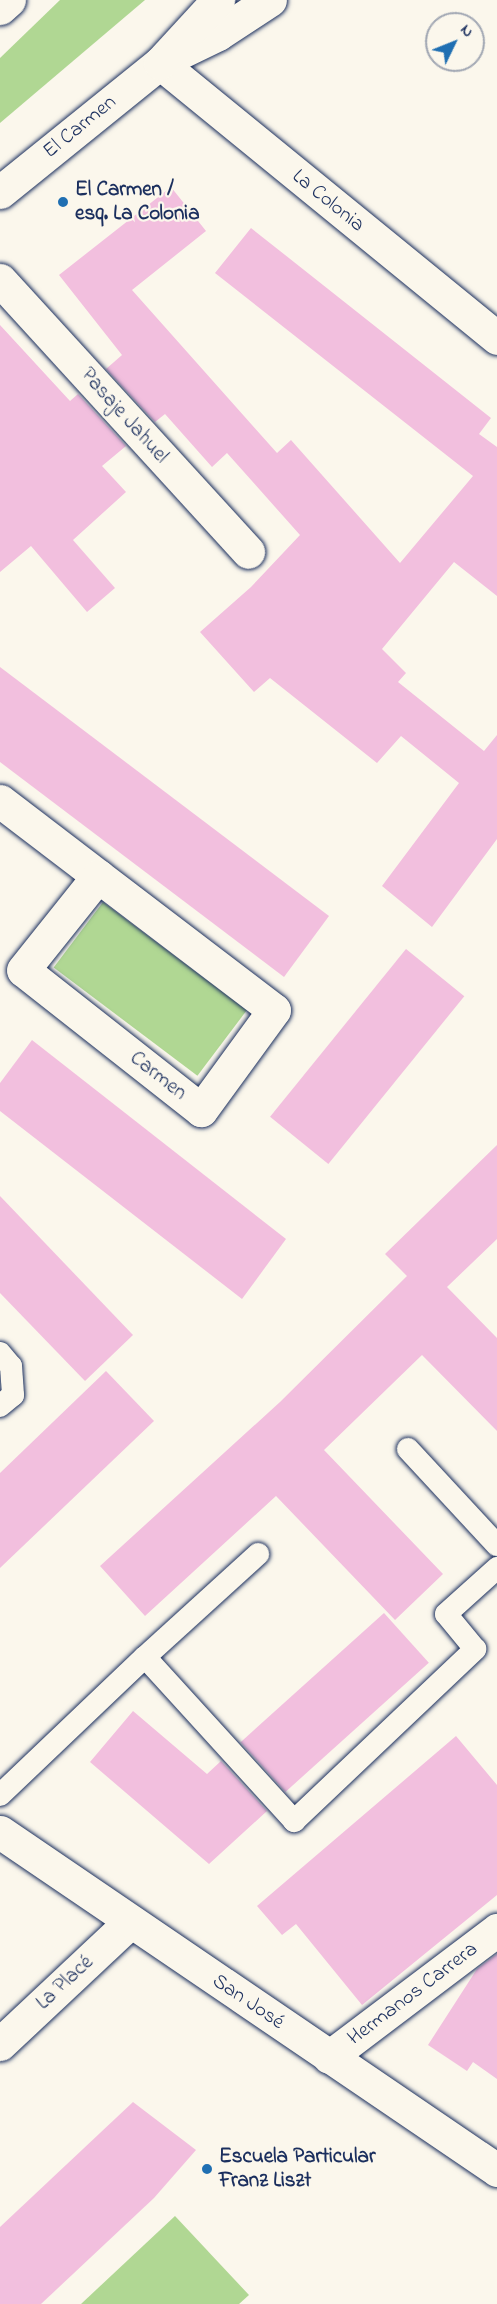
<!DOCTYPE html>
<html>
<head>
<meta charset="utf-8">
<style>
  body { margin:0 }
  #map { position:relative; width:497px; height:2304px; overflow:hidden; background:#fbf7ec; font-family:"Indie Flower",sans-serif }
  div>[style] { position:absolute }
  .green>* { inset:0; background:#b0d793; transform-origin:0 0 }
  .building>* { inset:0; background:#f2bfde; transform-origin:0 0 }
  .roads { filter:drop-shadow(0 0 2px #1b2f5e) drop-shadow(0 0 2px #1b2f5e) }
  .service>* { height:22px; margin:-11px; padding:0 11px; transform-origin:11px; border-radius:11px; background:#fbf7ec }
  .minor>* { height:33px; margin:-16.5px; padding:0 16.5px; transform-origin:16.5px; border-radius:16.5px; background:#fbf7ec }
  .tertiary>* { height:33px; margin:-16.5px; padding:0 16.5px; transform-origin:16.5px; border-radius:16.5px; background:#fbf7ec }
  .secondary>* { height:33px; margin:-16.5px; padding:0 16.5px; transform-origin:16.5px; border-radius:16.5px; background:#fbf7ec }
  .dots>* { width:16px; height:16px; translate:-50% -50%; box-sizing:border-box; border:3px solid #fbf7ec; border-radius:50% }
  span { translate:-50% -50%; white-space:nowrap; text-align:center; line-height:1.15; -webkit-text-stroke:4.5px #fbf7ec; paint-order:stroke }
  .street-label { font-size:21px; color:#1b2f5e }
  .poi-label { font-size:21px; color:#1b2f5e; font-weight:700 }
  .left { translate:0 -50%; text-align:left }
  .north { position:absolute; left:425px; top:12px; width:60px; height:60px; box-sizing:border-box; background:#fbf7ec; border:2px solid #a1a7b3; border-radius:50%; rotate:47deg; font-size:16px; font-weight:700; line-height:24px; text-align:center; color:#1b2f5e }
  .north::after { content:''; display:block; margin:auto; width:21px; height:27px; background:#1f6fb2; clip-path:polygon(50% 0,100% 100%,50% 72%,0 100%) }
</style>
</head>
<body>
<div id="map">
  <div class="green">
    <i style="clip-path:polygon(60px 0,145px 0,0 123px,0 58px)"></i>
    <i style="left:103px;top:902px;width:180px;height:82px;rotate:37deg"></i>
    <i style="clip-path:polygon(175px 2216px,249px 2295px,239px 2304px,81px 2304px)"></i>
  </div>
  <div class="building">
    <i style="clip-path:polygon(171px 187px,206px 231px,132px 290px,277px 453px,291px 440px,400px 563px,473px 476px,215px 273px,251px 228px,491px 418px,479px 434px,497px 447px,497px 596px,454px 562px,382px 649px,406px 673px,398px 682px,484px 751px,497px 735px,497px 839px,432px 927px,382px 886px,459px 783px,401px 736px,377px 763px,270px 678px,254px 692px,200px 632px,251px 587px,300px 535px,227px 453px,212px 467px,165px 414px,155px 422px,106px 369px,122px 355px,59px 275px)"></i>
    <i style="clip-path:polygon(0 325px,70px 401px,78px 394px,126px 446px,102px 466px,126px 492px,73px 540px,115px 588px,87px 612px,31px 546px,0 572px)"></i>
    <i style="clip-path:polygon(0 667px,329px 916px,284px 977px,0 762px)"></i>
    <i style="left:406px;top:949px;width:75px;height:216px;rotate:39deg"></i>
    <i style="clip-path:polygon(32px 1040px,286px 1239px,242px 1299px,0 1111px,0 1083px)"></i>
    <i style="clip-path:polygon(497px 1145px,497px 1239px,447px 1287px,497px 1338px,497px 1431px,422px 1355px,324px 1450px,443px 1574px,395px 1620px,276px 1496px,145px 1616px,100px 1566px,280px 1402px,407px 1276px,385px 1254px)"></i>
    <i style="clip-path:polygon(0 1196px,133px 1335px,85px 1381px,0 1293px)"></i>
    <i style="clip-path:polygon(106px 1371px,154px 1421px,0 1568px,0 1473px)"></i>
    <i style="left:384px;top:1613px;width:67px;height:193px;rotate:48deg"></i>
    <i style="clip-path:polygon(133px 1711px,207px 1774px,221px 1761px,267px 1811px,209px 1864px,90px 1762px)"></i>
    <i style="clip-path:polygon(456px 1736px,497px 1785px,497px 1895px,362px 2005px,296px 1924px,282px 1935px,257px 1906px)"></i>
    <i style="clip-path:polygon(497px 1954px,497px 2079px,473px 2062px,467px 2071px,428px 2045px,477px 1969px)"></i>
    <i style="clip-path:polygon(133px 2102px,196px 2150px,154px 2198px,41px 2304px,0 2304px,0 2227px)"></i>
  </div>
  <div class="roads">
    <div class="service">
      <i style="left:0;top:1353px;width:17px;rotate:50deg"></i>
      <i style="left:11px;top:1366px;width:29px;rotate:86deg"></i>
      <i style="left:13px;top:1395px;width:17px;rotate:140deg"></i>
      <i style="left:408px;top:1449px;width:131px;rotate:47.2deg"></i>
      <i style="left:145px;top:1657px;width:153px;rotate:-42.3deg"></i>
      <i style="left:0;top:1795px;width:200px;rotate:-43.6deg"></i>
      <i style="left:145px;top:1657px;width:222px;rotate:47.7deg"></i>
      <i style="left:294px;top:1821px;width:250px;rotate:-43.5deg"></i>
      <i style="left:475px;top:1649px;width:45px;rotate:-129.6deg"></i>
      <i style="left:446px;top:1614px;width:69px;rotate:-42deg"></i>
    </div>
    <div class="minor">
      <i style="left:0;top:8px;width:12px;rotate:-42deg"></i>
      <i style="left:0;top:280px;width:368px;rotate:47.6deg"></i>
      <i style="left:0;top:801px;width:123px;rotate:37.4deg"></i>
      <i style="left:98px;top:876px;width:221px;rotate:37.3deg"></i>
      <i style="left:274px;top:1010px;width:124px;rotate:126.1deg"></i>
      <i style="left:201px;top:1110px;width:226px;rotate:-141.8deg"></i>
      <i style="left:23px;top:970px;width:120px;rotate:-51.4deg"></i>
      <i style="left:0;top:2044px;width:178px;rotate:-43.2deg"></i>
      <i style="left:329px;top:2057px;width:211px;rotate:-37.1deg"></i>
    </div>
    <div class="tertiary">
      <i style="left:160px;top:63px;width:435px;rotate:39.2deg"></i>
      <i style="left:0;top:1832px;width:601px;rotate:34.22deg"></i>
    </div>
    <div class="secondary">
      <i style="left:177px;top:54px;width:46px;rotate:-26deg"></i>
      <i style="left:218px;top:34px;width:62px;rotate:-33.2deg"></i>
      <i style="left:0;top:192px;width:206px;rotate:-38.9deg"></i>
      <i style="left:160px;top:63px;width:86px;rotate:-47.4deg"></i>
    </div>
  </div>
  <div class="dots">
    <i style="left:63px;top:202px;background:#1f6fb2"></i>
    <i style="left:207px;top:2169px;background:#1f6fb2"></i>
  </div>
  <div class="street-label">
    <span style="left:80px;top:127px;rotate:-39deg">El Carmen</span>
    <span style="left:328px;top:201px;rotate:39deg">La Colonia</span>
    <span style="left:124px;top:416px;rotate:48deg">Pasaje Jahuel</span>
    <span style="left:158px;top:1076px;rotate:38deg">Carmen</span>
    <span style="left:65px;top:1983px;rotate:-43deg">La Placé</span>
    <span style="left:413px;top:1994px;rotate:-37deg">Hermanos Carrera</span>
    <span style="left:248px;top:2002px;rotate:34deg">San José</span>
  </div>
  <div class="poi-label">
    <span class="left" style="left:75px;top:202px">El Carmen /<br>esq. La Colonia</span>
    <span class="left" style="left:219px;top:2169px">Escuela Particular<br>Franz Liszt</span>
  </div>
  <div class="north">N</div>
</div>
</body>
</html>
